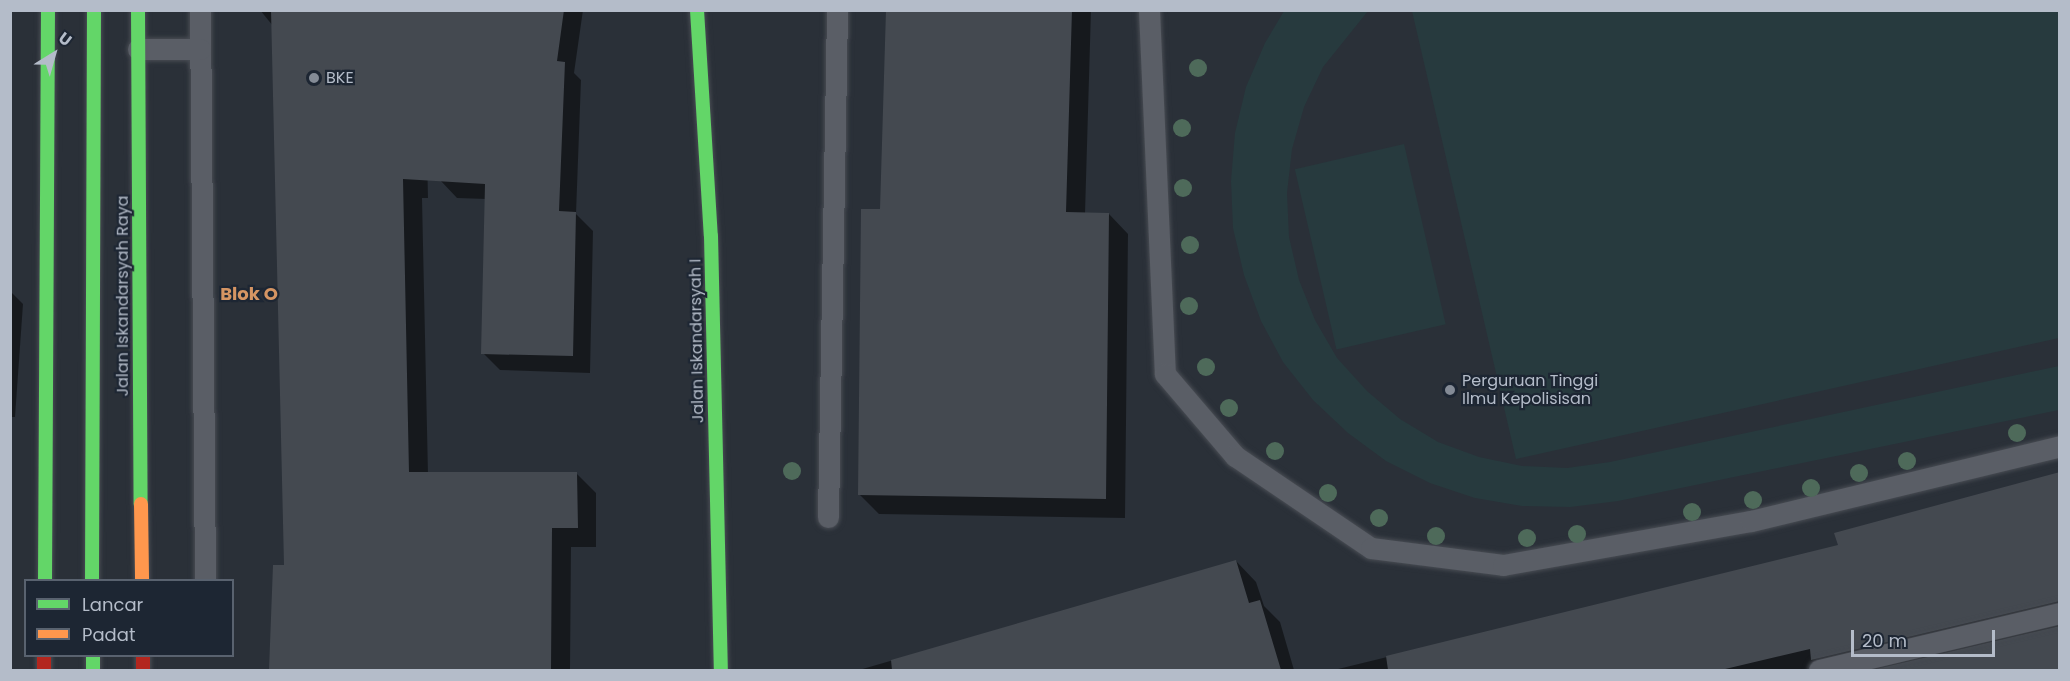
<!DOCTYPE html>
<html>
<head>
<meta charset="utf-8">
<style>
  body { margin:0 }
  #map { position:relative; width:2070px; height:681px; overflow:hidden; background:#2a3038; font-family:Poppins,sans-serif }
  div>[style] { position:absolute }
  .green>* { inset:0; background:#273a3e; transform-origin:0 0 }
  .shadow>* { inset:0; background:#0007 }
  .building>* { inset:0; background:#444950 }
  .roads { filter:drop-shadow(0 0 2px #484c53) drop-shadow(0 0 2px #484c53) }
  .lane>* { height:21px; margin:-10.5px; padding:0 10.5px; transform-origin:10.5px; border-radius:10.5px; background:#5a5e66 }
  .fast>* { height:14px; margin:-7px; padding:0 7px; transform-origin:7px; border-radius:7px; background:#63d668 }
  .slow>* { height:14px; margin:-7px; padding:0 7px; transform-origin:7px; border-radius:7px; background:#ff974d }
  .jam>* { height:14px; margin:-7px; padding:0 7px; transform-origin:7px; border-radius:7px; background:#b3261e }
  .trees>* { width:18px; height:18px; margin:-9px; border-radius:50%; background:#4e6a5a }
  .dots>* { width:16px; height:16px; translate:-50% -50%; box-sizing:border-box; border:3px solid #1d2633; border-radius:50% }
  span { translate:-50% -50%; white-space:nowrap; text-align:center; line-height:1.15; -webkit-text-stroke:4.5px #1d2633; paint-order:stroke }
  .poi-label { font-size:16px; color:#b4bcc9 }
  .left { translate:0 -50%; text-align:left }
  .street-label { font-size:16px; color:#b4bcc9 }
  .neighbourhood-label { font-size:18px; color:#d59563; font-weight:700 }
  .frame { position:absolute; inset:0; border:12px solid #b4bcc9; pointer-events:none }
  .legend { position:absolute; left:24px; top:579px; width:210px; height:78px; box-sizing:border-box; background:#1d2633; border:2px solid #59626f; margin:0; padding:8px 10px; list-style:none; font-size:18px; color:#b4bcc9 }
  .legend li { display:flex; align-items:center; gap:12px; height:30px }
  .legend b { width:30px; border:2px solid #59626f }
  .north { position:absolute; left:24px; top:24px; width:60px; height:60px; -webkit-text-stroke:4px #1d2633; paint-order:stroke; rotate:37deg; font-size:16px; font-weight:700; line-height:24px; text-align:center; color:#b4bcc9 }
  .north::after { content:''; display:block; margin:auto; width:21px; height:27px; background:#b4bcc9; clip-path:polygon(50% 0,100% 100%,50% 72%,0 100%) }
  .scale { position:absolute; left:1851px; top:630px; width:144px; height:27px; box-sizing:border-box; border:3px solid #b4bcc9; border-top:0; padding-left:8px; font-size:18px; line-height:21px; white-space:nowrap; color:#b4bcc9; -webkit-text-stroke:4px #1d2633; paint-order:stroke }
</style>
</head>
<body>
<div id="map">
  <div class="green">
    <i style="clip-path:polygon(1284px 11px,1368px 11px,1323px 67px,1304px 107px,1292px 149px,1287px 193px,1289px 237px,1299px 280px,1315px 320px,1337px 358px,1367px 391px,1400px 419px,1438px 442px,1479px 457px,1522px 466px,1567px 468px,1610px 462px,2059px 366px,2059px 410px,1618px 501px,1570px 507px,1522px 506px,1475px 498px,1430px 483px,1386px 461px,1348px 433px,1313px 400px,1283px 362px,1261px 321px,1244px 275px,1233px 228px,1231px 181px,1235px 133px,1246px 87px,1265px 43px)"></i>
    <i style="clip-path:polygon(1412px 11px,2059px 11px,2059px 338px,1516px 459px)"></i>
    <i style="left:1404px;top:144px;width:185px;height:112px;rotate:77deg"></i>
  </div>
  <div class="shadow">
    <i style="clip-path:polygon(260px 10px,424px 10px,428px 198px,422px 198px,428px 474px,576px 473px,596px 493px,596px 547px,571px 547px,570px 670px,270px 670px,274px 566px,286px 567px,273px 26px)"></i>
    <i style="clip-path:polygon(463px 10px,583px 10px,574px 73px,581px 80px,576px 214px,593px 231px,590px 373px,500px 370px,483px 353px,486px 199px,457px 198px,440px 180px)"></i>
    <i style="clip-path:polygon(888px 10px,1091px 10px,1085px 214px,1109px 214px,1128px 234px,1125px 518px,879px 514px,859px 494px,881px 211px)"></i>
    <i style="clip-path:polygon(10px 291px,23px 304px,15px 417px,10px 417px)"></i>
    <i style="clip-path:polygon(2060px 474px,2060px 670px,1334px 670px,1840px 546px)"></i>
    <i style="clip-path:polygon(1236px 561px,1256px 582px,1264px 606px,1280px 622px,1294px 670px,859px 670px)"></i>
  </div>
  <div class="building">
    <i style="clip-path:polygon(271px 10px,564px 10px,557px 61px,565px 62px,559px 211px,576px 212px,573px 356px,481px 354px,485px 184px,403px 179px,409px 472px,577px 472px,578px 528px,552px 528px,551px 670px,269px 670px,273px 565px,284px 565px)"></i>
    <i style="clip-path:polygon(886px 10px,1072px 10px,1066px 212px,1109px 213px,1106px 499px,858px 495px,861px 209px,880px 209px)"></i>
    <i style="clip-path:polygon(2060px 472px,2060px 601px,1811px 660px,1810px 649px,1721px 670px,1388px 670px,1386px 656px,1838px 545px,1834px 533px)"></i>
    <i style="clip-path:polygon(1236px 560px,1249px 603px,1260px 600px,1281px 670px,892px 670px,891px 660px)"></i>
    <i style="clip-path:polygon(2060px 626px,2060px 670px,1872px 670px)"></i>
  </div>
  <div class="roads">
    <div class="lane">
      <i style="left:200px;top:10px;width:570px;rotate:89.5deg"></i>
      <i style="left:1149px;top:10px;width:364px;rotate:87.5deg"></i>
      <i style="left:1165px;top:374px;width:108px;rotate:49.5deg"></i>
      <i style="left:1235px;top:456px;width:164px;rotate:34.1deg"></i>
      <i style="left:1371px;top:548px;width:133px;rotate:7.3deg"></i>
      <i style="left:1503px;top:565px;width:252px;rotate:-10.1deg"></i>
      <i style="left:1751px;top:521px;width:318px;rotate:-13.6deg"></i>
      <i style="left:138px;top:49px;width:62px"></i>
      <i style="left:828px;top:517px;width:507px;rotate:-88.98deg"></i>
      <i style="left:1819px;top:670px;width:248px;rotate:-13.3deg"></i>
    </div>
    <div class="fast">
      <i style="left:138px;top:10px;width:494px;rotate:89.7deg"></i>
      <i style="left:697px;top:10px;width:226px;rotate:86.5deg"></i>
      <i style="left:711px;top:236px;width:434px;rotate:88.7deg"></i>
      <i style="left:45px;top:580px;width:570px;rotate:-89.7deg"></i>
      <i style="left:92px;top:580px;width:570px;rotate:-89.8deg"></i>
      <i style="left:93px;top:656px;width:14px;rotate:90deg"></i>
    </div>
    <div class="slow">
      <i style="left:141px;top:504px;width:76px;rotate:89.2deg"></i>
    </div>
    <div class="jam">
      <i style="left:44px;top:656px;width:14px;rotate:90deg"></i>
      <i style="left:143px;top:656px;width:14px;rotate:90deg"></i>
    </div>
  </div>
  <div class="trees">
    <i style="left:1198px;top:68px"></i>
    <i style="left:1182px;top:128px"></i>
    <i style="left:1183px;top:188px"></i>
    <i style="left:1190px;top:245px"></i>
    <i style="left:1189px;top:306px"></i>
    <i style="left:1206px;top:367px"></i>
    <i style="left:1229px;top:408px"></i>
    <i style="left:2017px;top:433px"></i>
    <i style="left:1275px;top:451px"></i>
    <i style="left:1907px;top:461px"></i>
    <i style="left:792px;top:471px"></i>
    <i style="left:1859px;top:473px"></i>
    <i style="left:1811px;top:488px"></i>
    <i style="left:1328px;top:493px"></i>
    <i style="left:1753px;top:500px"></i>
    <i style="left:1692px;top:512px"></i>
    <i style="left:1379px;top:518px"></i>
    <i style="left:1577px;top:534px"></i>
    <i style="left:1436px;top:536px"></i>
    <i style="left:1527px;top:538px"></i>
  </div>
  <div class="dots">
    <i style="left:314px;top:78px;background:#848b96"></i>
    <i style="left:1450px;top:390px;background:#848b96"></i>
  </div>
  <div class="poi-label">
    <span class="left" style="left:326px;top:78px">BKE</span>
    <span class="left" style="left:1462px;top:390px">Perguruan Tinggi<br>Ilmu Kepolisisan</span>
  </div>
  <div class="street-label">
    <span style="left:123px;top:296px;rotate:-90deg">Jalan Iskandarsyah Raya</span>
    <span style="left:697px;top:341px;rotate:-91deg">Jalan Iskandarsyah I</span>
  </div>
  <div class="neighbourhood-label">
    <span style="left:249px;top:294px">Blok O</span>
  </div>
  <div class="frame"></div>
  <ul class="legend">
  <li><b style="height:8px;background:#63d668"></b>Lancar</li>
  <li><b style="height:8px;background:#ff974d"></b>Padat</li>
  </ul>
  <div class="north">U</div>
  <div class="scale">20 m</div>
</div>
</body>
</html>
